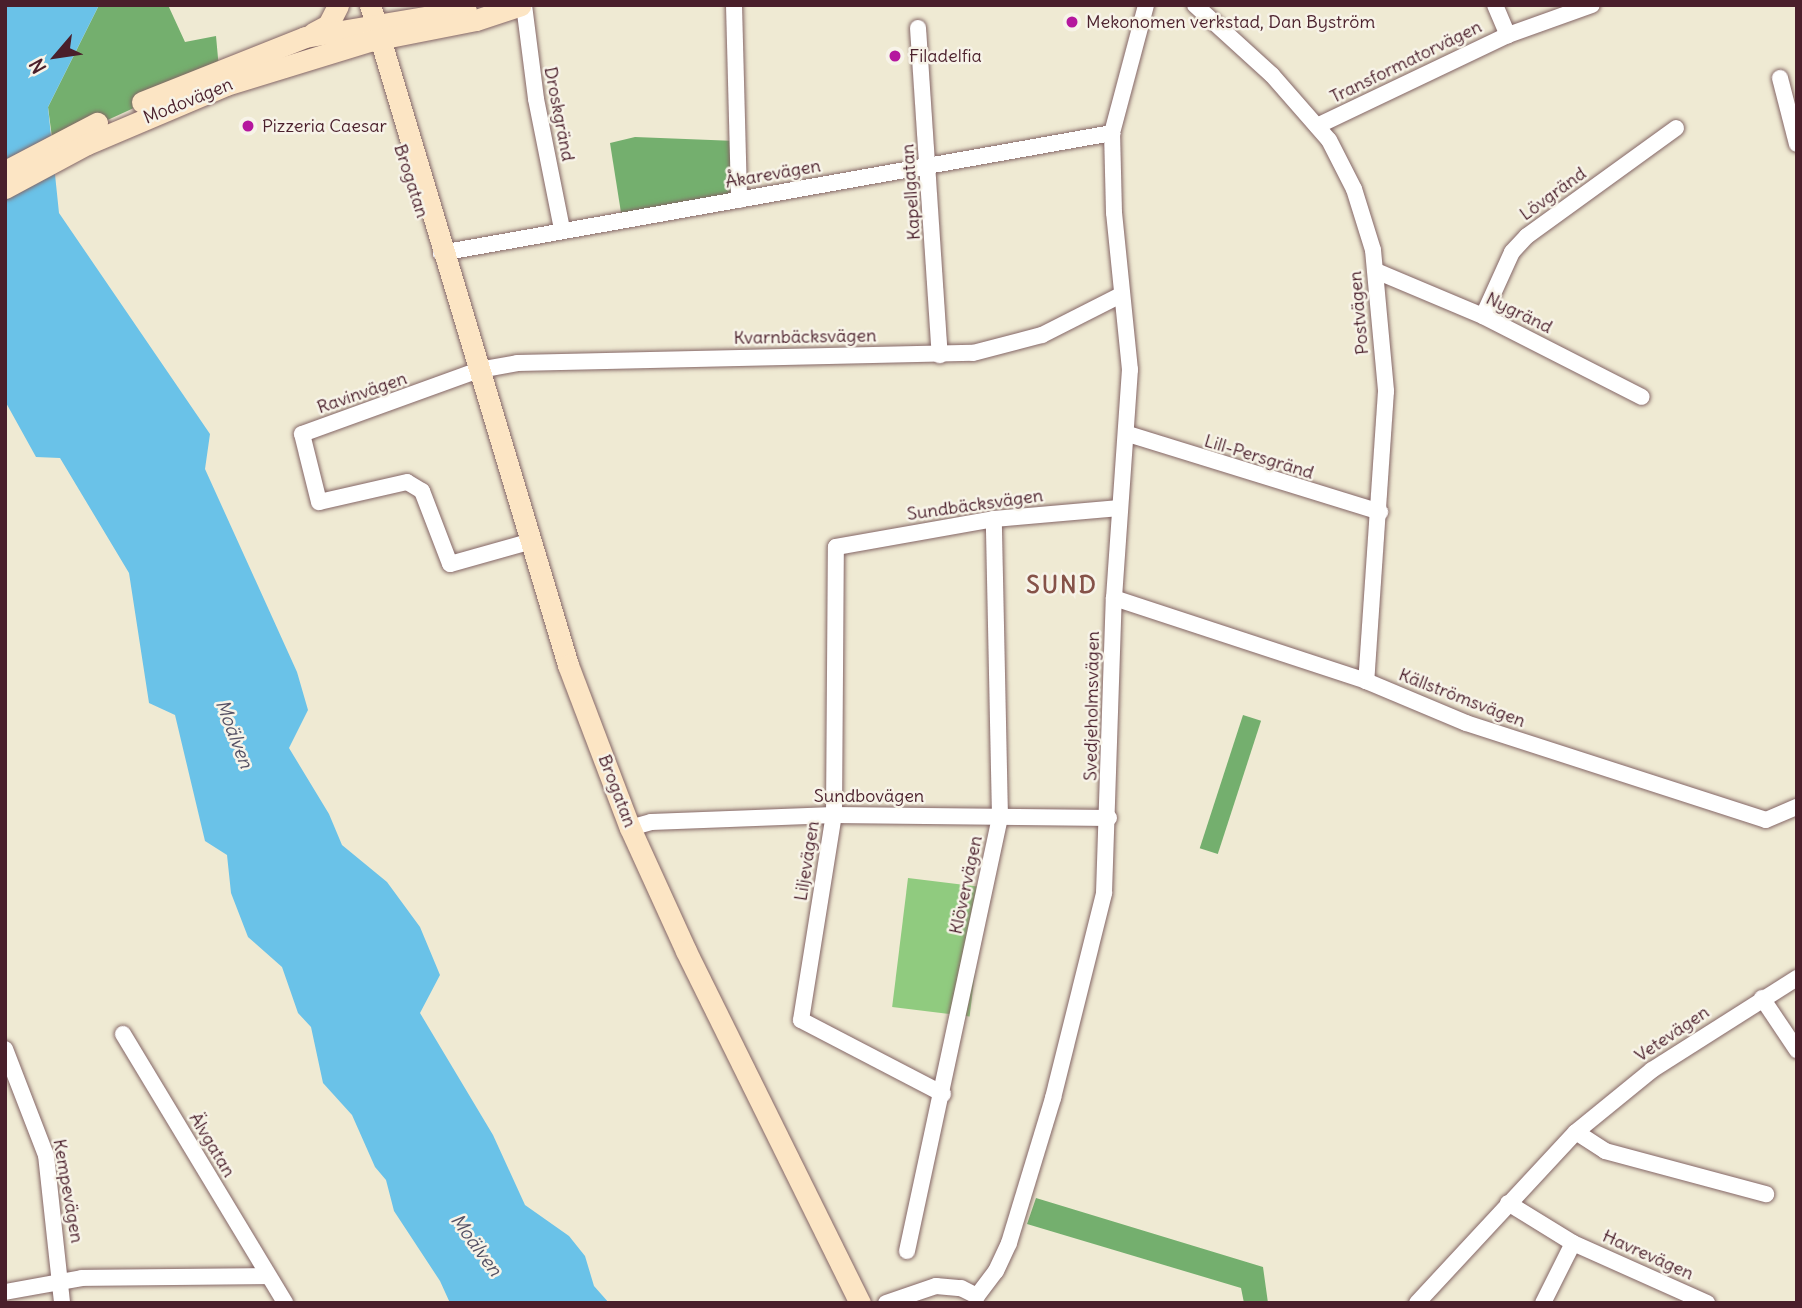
<!DOCTYPE html>
<html>
<head>
<meta charset="utf-8">
<style>
  body { margin:0 }
  #map { position:relative; width:1802px; height:1308px; overflow:hidden; background:#efead3; font-family:Delius,sans-serif }
  div>[style] { position:absolute }
  .green>* { inset:0; background:#90cb7f; transform-origin:0 0 }
  .forest>* { inset:0; background:#74af6e; transform-origin:0 0 }
  .water>* { inset:0; background:#6ac2e8 }
  .roads { filter:drop-shadow(0 0 2px #846666) drop-shadow(0 0 2px #846666) }
  .street>* { height:16px; margin:-8px; padding:0 8px; transform-origin:8px; border-radius:8px; background:#fff }
  .secondary>* { height:21px; margin:-10.5px; padding:0 10.5px; transform-origin:10.5px; border-radius:10.5px; background:#fce5c4 }
  .dots>* { width:19px; height:19px; translate:-50% -50%; box-sizing:border-box; border:4px solid #f7f3e8; border-radius:50% }
  span { translate:-50% -50%; white-space:nowrap; text-align:center; line-height:1.15; -webkit-text-stroke:5px #f7f3e8; paint-order:stroke }
  .poi-label { font-size:18px; color:#4a1f2b }
  .left { translate:0 -50%; text-align:left }
  .street-label { font-size:18px; color:#4a1f2b }
  .water-label { font-size:19px; color:#545064; font-style:italic }
  .district-label { font-size:24px; color:#855248; font-weight:700; letter-spacing:2px }
  .frame { position:absolute; inset:0; border:7px solid #4a1f2b; pointer-events:none }
  .north { position:absolute; left:21px; top:21px; width:70px; height:70px; -webkit-text-stroke:5px #f7f3e8; paint-order:stroke; rotate:241deg; font-size:19px; font-weight:700; line-height:28px; text-align:center; color:#4a1f2b }
  .north::after { content:''; display:block; margin:auto; width:24px; height:32px; background:#4a1f2b; clip-path:polygon(50% 0,100% 100%,50% 72%,0 100%) }
</style>
</head>
<body>
<div id="map">
  <div class="green">
    <i style="left:908px;top:878px;width:78px;height:130px;rotate:7deg"></i>
  </div>
  <div class="forest">
    <i style="clip-path:polygon(99px 5px,168px 5px,185px 42px,216px 36px,219px 69px,53px 145px,48px 107px)"></i>
    <i style="clip-path:polygon(635px 137px,736px 141px,739px 200px,622px 219px,610px 143px)"></i>
    <i style="left:1243px;top:715px;width:19px;height:140px;rotate:18deg"></i>
    <i style="clip-path:polygon(1036px 1198px,1263px 1267px,1268px 1303px,1244px 1303px,1241px 1288px,1027px 1224px)"></i>
  </div>
  <div class="water">
    <i style="clip-path:polygon(5px 5px,99px 5px,48px 107px,59px 213px,210px 434px,205px 469px,297px 672px,308px 710px,289px 748px,329px 814px,342px 845px,387px 882px,420px 927px,440px 975px,420px 1013px,493px 1135px,525px 1205px,569px 1236px,585px 1256px,594px 1286px,609px 1303px,450px 1303px,440px 1281px,394px 1211px,386px 1180px,375px 1167px,352px 1115px,323px 1083px,311px 1027px,298px 1013px,282px 967px,248px 937px,231px 893px,227px 855px,205px 841px,175px 715px,149px 703px,129px 573px,60px 458px,36px 457px,5px 401px)"></i>
  </div>
  <div class="roads">
    <div class="street">
      <i style="left:524px;top:5px;width:95px;rotate:82.7deg"></i>
      <i style="left:536px;top:99px;width:133px;rotate:78.7deg"></i>
      <i style="left:734px;top:5px;width:195px;rotate:88.5deg"></i>
      <i style="left:1195px;top:5px;width:104px;rotate:42.3deg"></i>
      <i style="left:1272px;top:75px;width:86px;rotate:48.8deg"></i>
      <i style="left:1329px;top:140px;width:55px;rotate:63deg"></i>
      <i style="left:1354px;top:189px;width:64px;rotate:72.7deg"></i>
      <i style="left:1373px;top:250px;width:142px;rotate:84.7deg"></i>
      <i style="left:1386px;top:391px;width:291px;rotate:93.9deg"></i>
      <i style="left:1495px;top:5px;width:33px;rotate:67deg"></i>
      <i style="left:918px;top:28px;width:328px;rotate:86.2deg"></i>
      <i style="left:1780px;top:78px;width:68px;rotate:75.6deg"></i>
      <i style="left:1317px;top:126px;width:212px;rotate:-25.5deg"></i>
      <i style="left:1508px;top:35px;width:89px;rotate:-19.7deg"></i>
      <i style="left:441px;top:253px;width:682px;rotate:-10.14deg"></i>
      <i style="left:1376px;top:271px;width:116px;rotate:22.8deg"></i>
      <i style="left:1483px;top:316px;width:178px;rotate:27deg"></i>
      <i style="left:1483px;top:316px;width:70px;rotate:-65.6deg"></i>
      <i style="left:1512px;top:252px;width:22px;rotate:-47deg"></i>
      <i style="left:1527px;top:236px;width:184px;rotate:-35.9deg"></i>
      <i style="left:1128px;top:434px;width:264px;rotate:17.2deg"></i>
      <i style="left:532px;top:541px;width:85px;rotate:164.3deg"></i>
      <i style="left:450px;top:564px;width:78px;rotate:-111deg"></i>
      <i style="left:422px;top:491px;width:17px;rotate:-149deg"></i>
      <i style="left:407px;top:482px;width:90px;rotate:167.2deg"></i>
      <i style="left:319px;top:502px;width:70px;rotate:-104deg"></i>
      <i style="left:302px;top:434px;width:188px;rotate:-19.9deg"></i>
      <i style="left:479px;top:370px;width:39px;rotate:-10deg"></i>
      <i style="left:517px;top:363px;width:456px;rotate:-1.3deg"></i>
      <i style="left:973px;top:353px;width:71px;rotate:-14.6deg"></i>
      <i style="left:1042px;top:335px;width:89px;rotate:-26.9deg"></i>
      <i style="left:1114px;top:598px;width:265px;rotate:18.2deg"></i>
      <i style="left:1366px;top:681px;width:108px;rotate:22.8deg"></i>
      <i style="left:1466px;top:723px;width:315px;rotate:17.9deg"></i>
      <i style="left:1766px;top:820px;width:34px;rotate:-23deg"></i>
      <i style="left:630px;top:828px;width:22px;rotate:-16deg"></i>
      <i style="left:651px;top:822px;width:183px;rotate:-2.2deg"></i>
      <i style="left:834px;top:815px;width:275px;rotate:0.6deg"></i>
      <i style="left:1762px;top:998px;width:63px;rotate:56.1deg"></i>
      <i style="left:123px;top:1034px;width:314px;rotate:58.9deg"></i>
      <i style="left:5px;top:1049px;width:114px;rotate:68.9deg"></i>
      <i style="left:46px;top:1155px;width:149px;rotate:83.8deg"></i>
      <i style="left:943px;top:1094px;width:160px;rotate:-152.5deg"></i>
      <i style="left:801px;top:1020px;width:208px;rotate:-80.9deg"></i>
      <i style="left:834px;top:815px;width:268px;rotate:-89.6deg"></i>
      <i style="left:836px;top:547px;width:160px;rotate:-10deg"></i>
      <i style="left:994px;top:519px;width:126px;rotate:-5deg"></i>
      <i style="left:1576px;top:1132px;width:35px;rotate:33deg"></i>
      <i style="left:1605px;top:1151px;width:167px;rotate:15deg"></i>
      <i style="left:1508px;top:1203px;width:76px;rotate:31.6deg"></i>
      <i style="left:1573px;top:1243px;width:147px;rotate:24.1deg"></i>
      <i style="left:907px;top:1251px;width:444px;rotate:-77.9deg"></i>
      <i style="left:1000px;top:817px;width:298px;rotate:-91.2deg"></i>
      <i style="left:5px;top:1292px;width:78px;rotate:-10.3deg"></i>
      <i style="left:82px;top:1278px;width:185px;rotate:-0.6deg"></i>
      <i style="left:886px;top:1303px;width:53px;rotate:-18.8deg"></i>
      <i style="left:936px;top:1286px;width:25px;rotate:5deg"></i>
      <i style="left:961px;top:1288px;width:18px;rotate:27deg"></i>
      <i style="left:977px;top:1296px;width:31px;rotate:-53deg"></i>
      <i style="left:996px;top:1271px;width:31px;rotate:-65deg"></i>
      <i style="left:1009px;top:1243px;width:152px;rotate:-73.1deg"></i>
      <i style="left:1053px;top:1098px;width:211px;rotate:-76deg"></i>
      <i style="left:1104px;top:893px;width:295px;rotate:-88.1deg"></i>
      <i style="left:1114px;top:598px;width:229px;rotate:-86deg"></i>
      <i style="left:1130px;top:370px;width:158px;rotate:-95.8deg"></i>
      <i style="left:1114px;top:213px;width:80px;rotate:-91.4deg"></i>
      <i style="left:1112px;top:133px;width:132px;rotate:-75.1deg"></i>
      <i style="left:1417px;top:1303px;width:233px;rotate:-47.1deg"></i>
      <i style="left:1576px;top:1132px;width:98px;rotate:-39.2deg"></i>
      <i style="left:1652px;top:1070px;width:172px;rotate:-32.4deg"></i>
      <i style="left:1543px;top:1303px;width:67px;rotate:-63.4deg"></i>
    </div>
    <div class="secondary">
      <i style="left:370px;top:5px;width:689px;rotate:73.3deg"></i>
      <i style="left:568px;top:665px;width:174px;rotate:69.2deg"></i>
      <i style="left:630px;top:828px;width:135px;rotate:65.5deg"></i>
      <i style="left:686px;top:951px;width:393px;rotate:63.7deg"></i>
      <i style="left:313px;top:33px;width:17px;rotate:-28deg"></i>
      <i style="left:328px;top:25px;width:22px;rotate:-63deg"></i>
      <i style="left:142px;top:102px;width:175px;rotate:-21.7deg"></i>
      <i style="left:305px;top:37px;width:163px;rotate:-9.5deg"></i>
      <i style="left:5px;top:171px;width:104px;rotate:-27.6deg"></i>
      <i style="left:5px;top:188px;width:93px;rotate:-28.2deg"></i>
      <i style="left:87px;top:144px;width:151px;rotate:-23deg"></i>
      <i style="left:226px;top:85px;width:150px;rotate:-17.1deg"></i>
      <i style="left:369px;top:41px;width:109px;rotate:-11.1deg"></i>
      <i style="left:476px;top:20px;width:47px;rotate:-18.4deg"></i>
    </div>
  </div>
  <div class="dots">
    <i style="left:1072px;top:22px;background:#b5179e"></i>
    <i style="left:895px;top:56px;background:#b5179e"></i>
    <i style="left:248px;top:126px;background:#b5179e"></i>
  </div>
  <div class="poi-label">
    <span class="left" style="left:1086px;top:22px">Mekonomen verkstad, Dan Byström</span>
    <span class="left" style="left:909px;top:56px">Filadelfia</span>
    <span class="left" style="left:262px;top:126px">Pizzeria Caesar</span>
  </div>
  <div class="street-label">
    <span style="left:1406px;top:62px;rotate:-26deg">Transformatorvägen</span>
    <span style="left:188px;top:101px;rotate:-22deg">Modovägen</span>
    <span style="left:559px;top:114px;rotate:79deg">Droskgränd</span>
    <span style="left:773px;top:174px;rotate:-10deg">Åkarevägen</span>
    <span style="left:411px;top:181px;rotate:72deg">Brogatan</span>
    <span style="left:911px;top:192px;rotate:-94deg">Kapellgatan</span>
    <span style="left:1553px;top:194px;rotate:-36deg">Lövgränd</span>
    <span style="left:1359px;top:313px;rotate:-95deg">Postvägen</span>
    <span style="left:1519px;top:313px;rotate:26deg">Nygränd</span>
    <span style="left:805px;top:337px;rotate:-1deg">Kvarnbäcksvägen</span>
    <span style="left:362px;top:393px;rotate:-19deg">Ravinvägen</span>
    <span style="left:1259px;top:457px;rotate:17deg">Lill-Persgränd</span>
    <span style="left:975px;top:505px;rotate:-8deg">Sundbäcksvägen</span>
    <span style="left:1462px;top:698px;rotate:21deg">Källströmsvägen</span>
    <span style="left:1092px;top:706px;rotate:-89deg">Svedjeholmsvägen</span>
    <span style="left:617px;top:791px;rotate:69deg">Brogatan</span>
    <span style="left:869px;top:796px">Sundbovägen</span>
    <span style="left:807px;top:861px;rotate:-81deg">Liljevägen</span>
    <span style="left:966px;top:885px;rotate:-78deg">Klövervägen</span>
    <span style="left:1672px;top:1034px;rotate:-34deg">Vetevägen</span>
    <span style="left:212px;top:1145px;rotate:59deg">Älvgatan</span>
    <span style="left:68px;top:1191px;rotate:80deg">Kempevägen</span>
    <span style="left:1648px;top:1255px;rotate:24deg">Havrevägen</span>
  </div>
  <div class="water-label">
    <span style="left:234px;top:734px;rotate:69deg">Moälven</span>
    <span style="left:476px;top:1245px;rotate:54deg">Moälven</span>
  </div>
  <div class="district-label">
    <span style="left:1062px;top:585px">SUND</span>
  </div>
  <div class="frame"></div>
  <div class="north">N</div>
</div>
</body>
</html>
